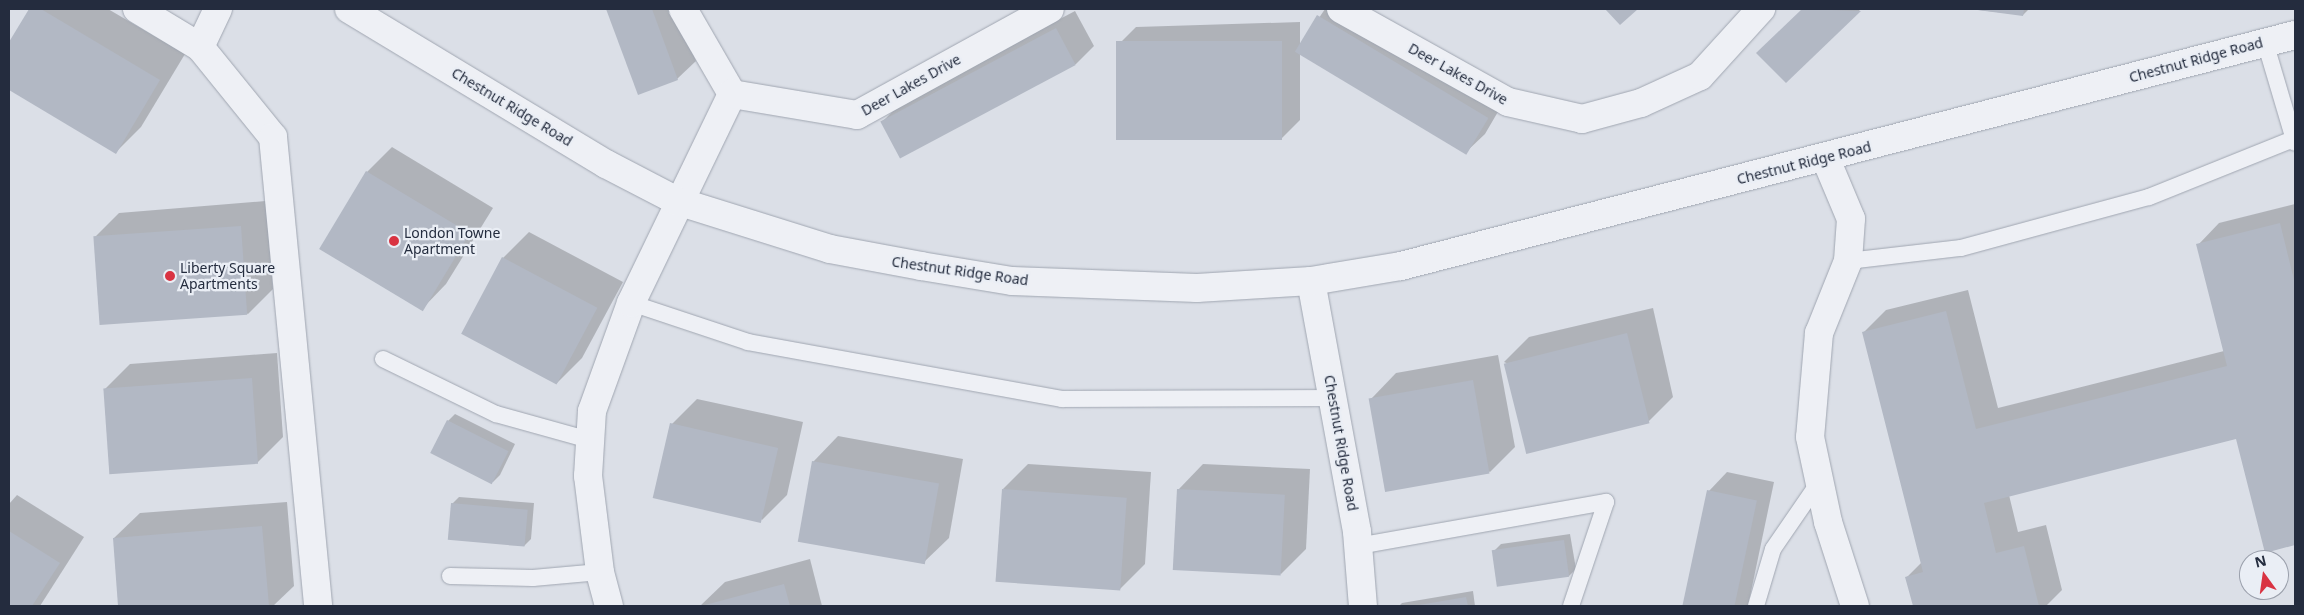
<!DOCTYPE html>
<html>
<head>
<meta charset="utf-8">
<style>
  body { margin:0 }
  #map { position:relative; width:2304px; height:615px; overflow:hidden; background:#dbdfe7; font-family:"Noto Sans",sans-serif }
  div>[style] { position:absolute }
  .shadow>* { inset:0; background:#0003 }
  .building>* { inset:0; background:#b2b8c4; transform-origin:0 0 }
  .roads { filter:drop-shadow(0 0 1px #a0a6b1) drop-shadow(0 0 1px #a0a6b1) }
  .service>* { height:16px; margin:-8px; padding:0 8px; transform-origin:8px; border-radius:8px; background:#eef0f5 }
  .minor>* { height:28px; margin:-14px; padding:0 14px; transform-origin:14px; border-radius:14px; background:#eef0f5 }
  .tertiary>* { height:28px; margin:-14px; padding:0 14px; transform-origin:14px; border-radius:14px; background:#eef0f5 }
  .dots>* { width:14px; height:14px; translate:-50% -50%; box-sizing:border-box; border:2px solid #eaeef5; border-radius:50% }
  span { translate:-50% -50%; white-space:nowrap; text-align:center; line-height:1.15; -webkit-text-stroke:4.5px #eaeef5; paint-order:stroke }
  .street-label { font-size:14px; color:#242c3e }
  .poi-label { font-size:14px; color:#242c3e }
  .left { translate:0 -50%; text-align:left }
  .frame { position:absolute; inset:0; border:10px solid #242c3e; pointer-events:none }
  .north { position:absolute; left:2239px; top:550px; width:50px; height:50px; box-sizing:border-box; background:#eaeef5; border:1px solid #9ba0ac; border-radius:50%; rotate:346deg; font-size:14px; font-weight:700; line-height:20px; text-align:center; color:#242c3e }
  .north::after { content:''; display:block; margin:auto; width:18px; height:22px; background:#d93342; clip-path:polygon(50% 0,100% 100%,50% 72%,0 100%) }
</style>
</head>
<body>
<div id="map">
  <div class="shadow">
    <i style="clip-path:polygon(30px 9px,108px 9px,185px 54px,141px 127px,116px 152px,9px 89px,9px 45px)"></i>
    <i style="clip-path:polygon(608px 9px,677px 9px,696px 61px,677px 79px,639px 93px)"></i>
    <i style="clip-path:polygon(1325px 9px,1357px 9px,1506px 98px,1485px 134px,1466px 152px,1300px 54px,1300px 120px,1281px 139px,1118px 45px,1136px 27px,1300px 22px,1300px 46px)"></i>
    <i style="clip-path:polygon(1804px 9px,1861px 9px,1786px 81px,1758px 53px)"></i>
    <i style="clip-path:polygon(1970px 9px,2029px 9px,2023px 15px)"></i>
    <i style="clip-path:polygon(1075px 11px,1094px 46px,1076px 64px,882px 122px,901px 103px)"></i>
    <i style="clip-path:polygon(392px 147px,493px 208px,446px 284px,421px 310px,367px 172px)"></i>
    <i style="clip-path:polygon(266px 201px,273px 289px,248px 314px,94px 238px,119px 213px)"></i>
    <i style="clip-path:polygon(2295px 204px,2295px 544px,2266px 552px,2237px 438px,2009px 495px,2018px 532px,2046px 525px,2062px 590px,2046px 606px,1914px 606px,1907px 577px,1922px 562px,1864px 332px,1886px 310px,1968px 290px,1998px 408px,2224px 351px,2198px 245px,2219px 223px)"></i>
    <i style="clip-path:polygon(529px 232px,623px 282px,582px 358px,557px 383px,463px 333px,503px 258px)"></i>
    <i style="clip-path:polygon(1653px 308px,1673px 397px,1648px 422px,1504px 362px,1529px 337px)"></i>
    <i style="clip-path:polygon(277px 353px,283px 437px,257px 463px,104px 390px,130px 364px)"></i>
    <i style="clip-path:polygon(1498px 355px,1515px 447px,1490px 472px,1371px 399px,1396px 373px)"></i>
    <i style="clip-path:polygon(697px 399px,803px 422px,787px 495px,762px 520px,672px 424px)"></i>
    <i style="clip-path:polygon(455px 414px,515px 444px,500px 475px,493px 482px,448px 421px)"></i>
    <i style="clip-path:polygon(838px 436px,963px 459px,949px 538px,923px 563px,813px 462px)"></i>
    <i style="clip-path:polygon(1028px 464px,1151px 472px,1145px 564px,1120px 589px,1003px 489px)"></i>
    <i style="clip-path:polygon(1203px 464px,1310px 469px,1306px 549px,1281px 574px,1178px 490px)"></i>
    <i style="clip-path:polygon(1727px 472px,1774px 482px,1748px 606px,1684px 606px,1709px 491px)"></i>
    <i style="clip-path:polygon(17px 495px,84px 537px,40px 606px,9px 606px,9px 504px)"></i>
    <i style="clip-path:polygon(459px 497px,534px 503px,531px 539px,524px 546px,452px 504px)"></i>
    <i style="clip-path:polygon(287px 502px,294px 586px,273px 606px,120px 606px,114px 538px,140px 513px)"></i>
    <i style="clip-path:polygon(1570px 534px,1576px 569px,1569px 576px,1494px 551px,1501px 544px)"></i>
    <i style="clip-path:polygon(810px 559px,822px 606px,700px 606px,725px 582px)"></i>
    <i style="clip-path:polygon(1473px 591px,1475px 606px,1399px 606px,1402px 603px)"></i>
  </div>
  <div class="building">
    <i style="clip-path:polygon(29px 9px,41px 9px,160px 80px,116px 154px,9px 90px,9px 42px)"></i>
    <i style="clip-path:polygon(606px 9px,652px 9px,678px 80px,638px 95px)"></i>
    <i style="clip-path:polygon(1605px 9px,1638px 9px,1620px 25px)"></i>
    <i style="clip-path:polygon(1802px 9px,1861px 11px,1786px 83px,1756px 53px)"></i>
    <i style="clip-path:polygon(1970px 9px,2024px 9px,2023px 16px)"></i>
    <i style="left:1317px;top:15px;width:200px;height:43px;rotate:31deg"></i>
    <i style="left:1056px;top:28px;width:42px;height:199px;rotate:62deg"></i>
    <i style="left:1282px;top:41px;width:99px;height:166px;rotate:90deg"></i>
    <i style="left:366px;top:171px;width:121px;height:91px;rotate:31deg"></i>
    <i style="clip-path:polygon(2280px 223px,2295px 284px,2295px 545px,2265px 553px,2236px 439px,1984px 503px,1996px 553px,2024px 546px,2039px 606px,1913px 606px,1905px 577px,1923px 572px,1862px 332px,1946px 311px,1976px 429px,2227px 366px,2196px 244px)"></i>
    <i style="left:241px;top:226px;width:89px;height:148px;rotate:86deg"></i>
    <i style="left:502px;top:257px;width:108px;height:87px;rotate:28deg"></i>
    <i style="left:1627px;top:333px;width:93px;height:127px;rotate:76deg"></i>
    <i style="left:252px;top:378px;width:86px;height:149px;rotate:86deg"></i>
    <i style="left:1473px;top:380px;width:95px;height:106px;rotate:80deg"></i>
    <i style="left:447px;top:420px;width:69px;height:37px;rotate:27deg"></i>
    <i style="left:670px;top:423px;width:111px;height:77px;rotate:13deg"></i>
    <i style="left:812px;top:461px;width:129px;height:82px;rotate:10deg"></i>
    <i style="left:1002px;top:489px;width:125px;height:93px;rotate:4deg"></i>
    <i style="left:1177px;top:489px;width:108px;height:81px;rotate:3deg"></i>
    <i style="left:1707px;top:490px;width:51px;height:118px;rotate:12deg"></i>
    <i style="left:451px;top:503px;width:77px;height:37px;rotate:5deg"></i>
    <i style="clip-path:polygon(262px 526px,269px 606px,118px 606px,113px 538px)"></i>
    <i style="clip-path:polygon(9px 531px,60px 563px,32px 606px,9px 606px)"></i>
    <i style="left:1564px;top:540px;width:37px;height:73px;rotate:82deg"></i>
    <i style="clip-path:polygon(784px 584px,790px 606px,701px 606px)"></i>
    <i style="clip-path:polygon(1466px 597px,1468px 606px,1419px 606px,1419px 605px)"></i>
  </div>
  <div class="roads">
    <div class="service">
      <i style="left:2265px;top:42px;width:105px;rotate:73.5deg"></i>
      <i style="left:1848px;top:261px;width:114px;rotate:-6.6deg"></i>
      <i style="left:1961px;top:248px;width:195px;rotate:-15.2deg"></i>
      <i style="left:2149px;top:197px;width:155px;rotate:-21.9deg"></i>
      <i style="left:631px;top:303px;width:123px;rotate:18.4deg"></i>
      <i style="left:748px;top:342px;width:319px;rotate:10.3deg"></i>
      <i style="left:1062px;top:399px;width:271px;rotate:-0.2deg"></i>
      <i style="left:383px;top:359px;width:126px;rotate:26deg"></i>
      <i style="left:496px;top:414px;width:98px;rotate:15.5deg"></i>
      <i style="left:1358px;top:546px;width:252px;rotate:-10.1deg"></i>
      <i style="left:1606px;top:502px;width:110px;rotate:108.6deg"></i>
      <i style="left:450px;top:576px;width:83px;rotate:1.4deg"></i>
      <i style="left:533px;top:578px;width:67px;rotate:-5.1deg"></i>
      <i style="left:1756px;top:606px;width:59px;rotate:-73.4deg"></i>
      <i style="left:1773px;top:549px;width:81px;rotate:-55.5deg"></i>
    </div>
    <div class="minor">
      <i style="left:137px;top:9px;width:74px;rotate:31.1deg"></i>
      <i style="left:200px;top:47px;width:116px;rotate:51deg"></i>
      <i style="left:273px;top:137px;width:471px;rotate:84.5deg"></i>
      <i style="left:683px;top:9px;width:98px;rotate:60deg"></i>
      <i style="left:1341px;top:9px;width:191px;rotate:29.1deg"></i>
      <i style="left:1508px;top:102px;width:76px;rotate:12.9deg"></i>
      <i style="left:1582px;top:119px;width:61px;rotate:-15.2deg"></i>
      <i style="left:1641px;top:103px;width:65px;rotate:-24.6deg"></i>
      <i style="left:1700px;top:76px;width:91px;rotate:-47.7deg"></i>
      <i style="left:200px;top:47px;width:42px;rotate:-64.7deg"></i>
      <i style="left:1825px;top:157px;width:67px;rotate:67.2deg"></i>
      <i style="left:1851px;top:219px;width:42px;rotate:94.1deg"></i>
      <i style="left:1848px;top:261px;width:78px;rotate:111.9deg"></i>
      <i style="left:1819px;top:333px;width:104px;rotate:94.9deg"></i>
      <i style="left:1810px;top:437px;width:87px;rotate:78deg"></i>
      <i style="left:1828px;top:522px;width:88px;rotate:72.2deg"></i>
      <i style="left:1311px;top:281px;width:255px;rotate:79.6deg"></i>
      <i style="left:1357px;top:532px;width:74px;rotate:85.4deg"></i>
      <i style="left:609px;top:606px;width:35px;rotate:-105deg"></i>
      <i style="left:600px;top:572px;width:97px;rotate:-97.1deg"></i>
      <i style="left:588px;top:476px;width:65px;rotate:-86.5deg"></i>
      <i style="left:592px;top:411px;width:115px;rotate:-70.1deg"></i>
      <i style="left:631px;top:303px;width:232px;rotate:-64.2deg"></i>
      <i style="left:732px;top:94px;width:127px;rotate:9.5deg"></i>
      <i style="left:857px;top:115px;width:220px;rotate:-28.8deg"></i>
    </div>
    <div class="tertiary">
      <i style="left:349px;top:9px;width:300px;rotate:31.1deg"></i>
      <i style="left:606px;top:164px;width:80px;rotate:27.5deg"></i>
      <i style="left:677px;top:201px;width:160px;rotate:17.4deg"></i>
      <i style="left:830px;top:249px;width:93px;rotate:10.6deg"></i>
      <i style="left:921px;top:266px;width:92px;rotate:9.4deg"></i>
      <i style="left:1012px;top:281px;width:185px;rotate:2.2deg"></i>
      <i style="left:1197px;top:288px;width:114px;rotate:-3.5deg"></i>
      <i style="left:1311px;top:281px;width:91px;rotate:-9.5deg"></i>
      <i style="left:1401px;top:266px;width:923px;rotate:-14.49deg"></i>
    </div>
  </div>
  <div class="dots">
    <i style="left:394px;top:241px;background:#d93342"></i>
    <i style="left:170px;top:276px;background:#d93342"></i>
  </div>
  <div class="street-label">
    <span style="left:2196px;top:60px;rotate:-15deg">Chestnut Ridge Road</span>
    <span style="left:1458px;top:74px;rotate:29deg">Deer Lakes Drive</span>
    <span style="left:911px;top:85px;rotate:-29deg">Deer Lakes Drive</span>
    <span style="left:512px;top:107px;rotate:31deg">Chestnut Ridge Road</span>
    <span style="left:1804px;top:163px;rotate:-14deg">Chestnut Ridge Road</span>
    <span style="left:960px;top:271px;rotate:8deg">Chestnut Ridge Road</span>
    <span style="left:1341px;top:443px;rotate:80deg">Chestnut Ridge Road</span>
  </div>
  <div class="poi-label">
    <span class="left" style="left:404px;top:241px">London Towne<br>Apartment</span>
    <span class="left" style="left:180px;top:276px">Liberty Square<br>Apartments</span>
  </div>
  <div class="frame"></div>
  <div class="north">N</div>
</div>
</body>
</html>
